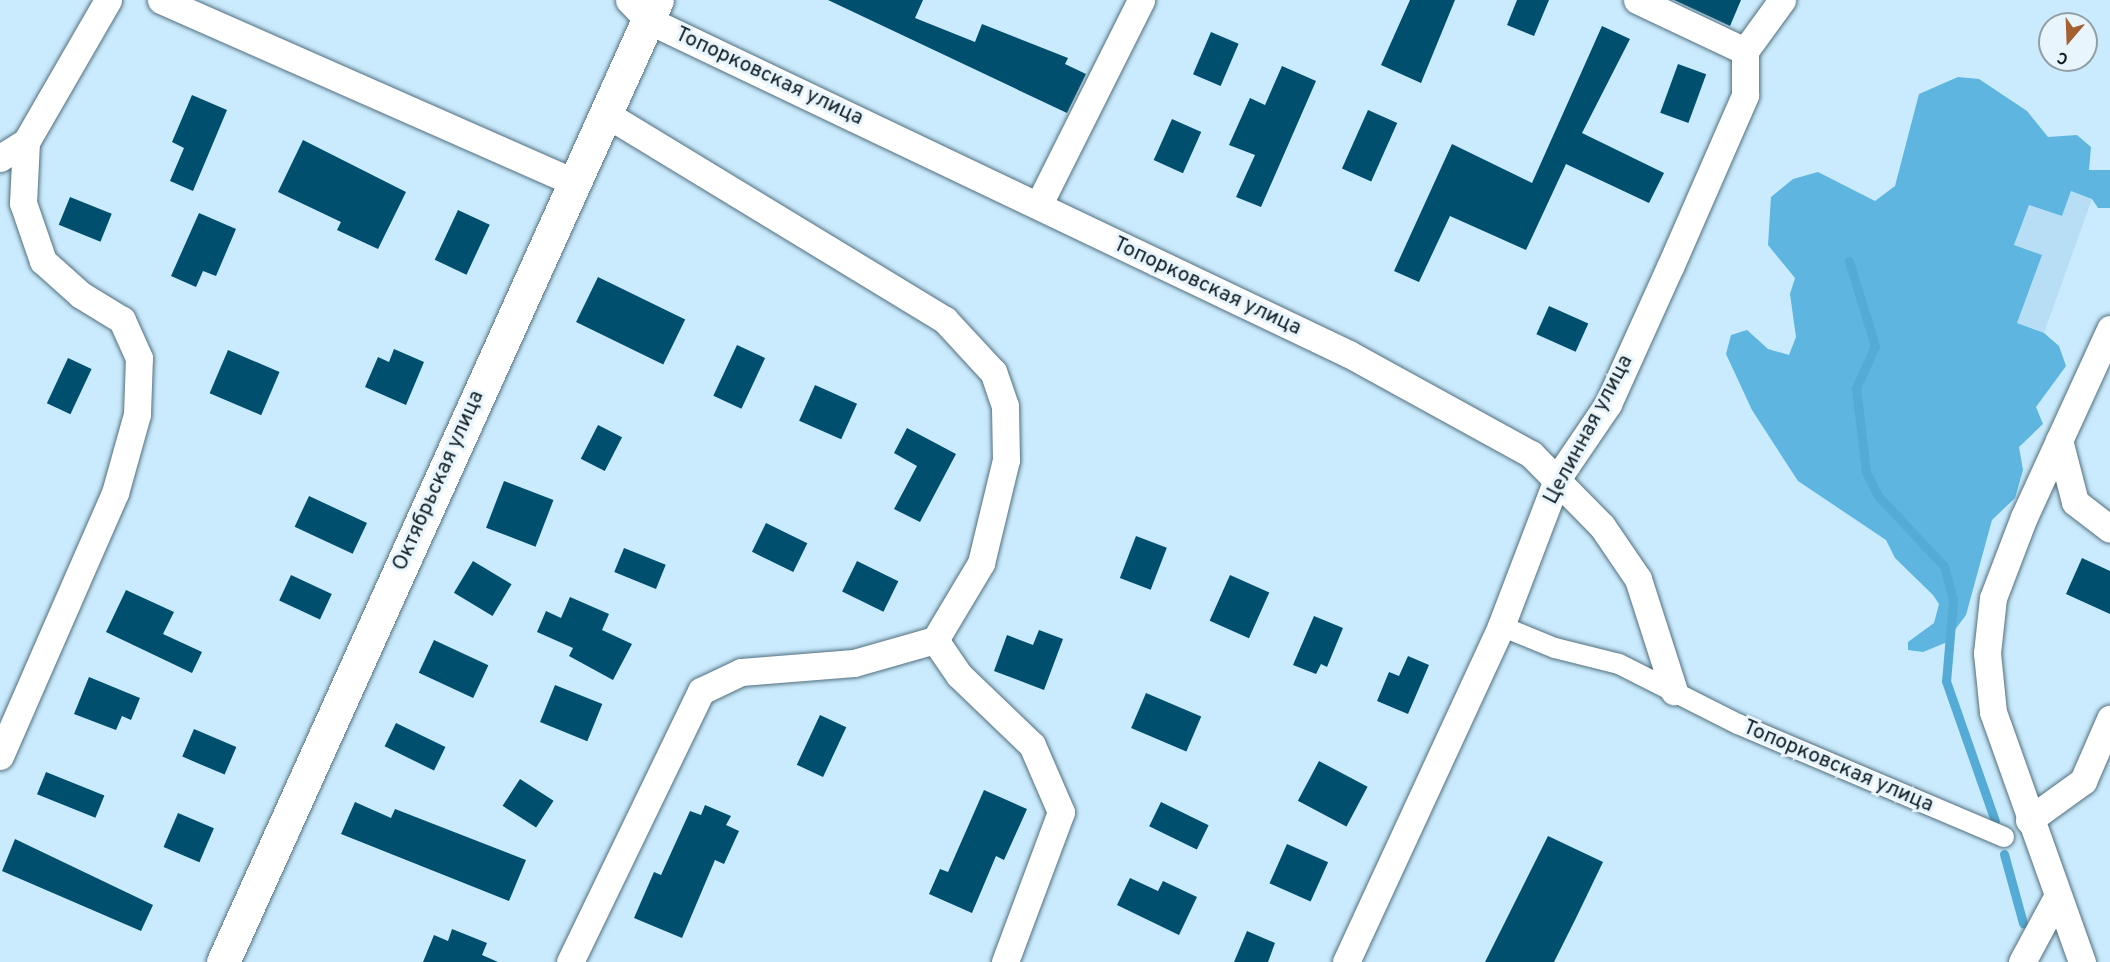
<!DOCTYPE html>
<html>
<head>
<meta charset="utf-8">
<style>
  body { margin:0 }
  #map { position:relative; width:2110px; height:962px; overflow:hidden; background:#caebfd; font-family:Overpass,sans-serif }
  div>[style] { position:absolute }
  .built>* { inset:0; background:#b7def4 }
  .forest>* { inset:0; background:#5db5e0 }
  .stream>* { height:9px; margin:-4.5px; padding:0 4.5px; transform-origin:4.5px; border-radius:4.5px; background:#54abd6 }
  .building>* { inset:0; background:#004f6e; transform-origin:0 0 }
  .roads { filter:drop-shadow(0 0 2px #526f7f) drop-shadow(0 0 2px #526f7f) }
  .pedestrian>* { height:20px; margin:-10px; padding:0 10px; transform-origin:10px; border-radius:10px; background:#fff }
  .minor>* { height:27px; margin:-13.5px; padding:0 13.5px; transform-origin:13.5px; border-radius:13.5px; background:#fff }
  .tertiary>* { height:33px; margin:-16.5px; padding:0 16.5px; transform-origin:16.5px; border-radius:16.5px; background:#fff }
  span { translate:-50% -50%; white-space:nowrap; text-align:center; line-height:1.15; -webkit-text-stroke:6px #e8f5fc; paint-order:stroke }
  .street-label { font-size:21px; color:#111d23 }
  .north { position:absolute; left:2038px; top:12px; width:60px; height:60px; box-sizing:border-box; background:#e8f5fc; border:2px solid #929fa5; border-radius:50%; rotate:199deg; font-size:16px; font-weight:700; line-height:24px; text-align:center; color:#111d23 }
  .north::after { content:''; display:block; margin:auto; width:21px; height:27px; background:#a56032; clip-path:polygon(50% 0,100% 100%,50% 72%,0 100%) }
</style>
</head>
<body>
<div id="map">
  <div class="built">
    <i style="clip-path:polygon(2071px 191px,2092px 199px,2044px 333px,2017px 323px,2014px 246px,2029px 205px,2062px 216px)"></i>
  </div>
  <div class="forest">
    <i style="clip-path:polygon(1958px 77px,1979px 79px,2027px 111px,2048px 137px,2077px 135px,2091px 147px,2089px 170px,2110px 170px,2110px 208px,2098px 208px,2092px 199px,2071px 191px,2062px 216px,2029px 205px,2014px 245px,2042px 255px,2017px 323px,2044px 333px,2059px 346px,2066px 366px,2036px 407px,2043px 424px,2019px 447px,2023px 470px,2015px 498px,1992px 520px,1966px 615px,1945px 643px,1923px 652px,1908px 650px,1908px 642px,1934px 623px,1939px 604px,1933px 595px,1895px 558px,1886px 540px,1798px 481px,1752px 410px,1726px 354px,1731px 335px,1747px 330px,1768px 349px,1789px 355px,1796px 337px,1790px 294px,1795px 278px,1768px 245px,1771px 197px,1793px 179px,1818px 172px,1875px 201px,1895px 186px,1919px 94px)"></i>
  </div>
  <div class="stream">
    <i style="left:1849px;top:261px;width:89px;rotate:73deg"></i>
    <i style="left:1875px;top:346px;width:46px;rotate:114.3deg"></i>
    <i style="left:1856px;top:388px;width:85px;rotate:83.2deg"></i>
    <i style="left:1866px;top:472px;width:28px;rotate:63deg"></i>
    <i style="left:1879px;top:497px;width:95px;rotate:46.7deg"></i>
    <i style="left:1944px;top:566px;width:35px;rotate:75deg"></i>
    <i style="left:1953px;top:600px;width:81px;rotate:94.9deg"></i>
    <i style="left:1946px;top:681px;width:148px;rotate:70.7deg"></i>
    <i style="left:2004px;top:854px;width:72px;rotate:74.6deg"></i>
  </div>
  <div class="building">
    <i style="clip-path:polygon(828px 0,923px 0,915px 18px,975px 42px,982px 24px,1068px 58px,1065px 64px,1086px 74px,1067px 113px)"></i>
    <i style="clip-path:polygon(1410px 0,1455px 0,1421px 83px,1381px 65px)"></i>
    <i style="clip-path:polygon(1517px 0,1549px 0,1534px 36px,1507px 25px)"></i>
    <i style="clip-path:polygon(1674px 0,1741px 0,1730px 26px)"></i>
    <i style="clip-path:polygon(1602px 26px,1630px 39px,1582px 133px,1664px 173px,1649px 203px,1566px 164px,1526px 250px,1450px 216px,1419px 282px,1394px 271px,1452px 144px,1532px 183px)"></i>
    <i style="left:1211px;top:32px;width:30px;height:46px;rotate:23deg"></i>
    <i style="left:1678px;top:64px;width:30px;height:52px;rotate:20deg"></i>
    <i style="clip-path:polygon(1282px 66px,1316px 81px,1261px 207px,1236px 197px,1255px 155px,1229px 145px,1250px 98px,1265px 105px)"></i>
    <i style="clip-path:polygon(192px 95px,227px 110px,193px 191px,170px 181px,184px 148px,172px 142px)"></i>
    <i style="left:1368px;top:110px;width:32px;height:64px;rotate:24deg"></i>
    <i style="left:1172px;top:119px;width:32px;height:45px;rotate:24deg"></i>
    <i style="clip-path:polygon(303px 140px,406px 192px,378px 249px,337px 230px,341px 222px,278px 192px)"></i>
    <i style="left:70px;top:197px;width:45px;height:30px;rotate:22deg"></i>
    <i style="left:458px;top:210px;width:35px;height:55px;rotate:25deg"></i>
    <i style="clip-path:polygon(199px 213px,236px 229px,216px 276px,203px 271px,196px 287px,171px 276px)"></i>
    <i style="left:598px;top:277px;width:97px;height:50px;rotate:26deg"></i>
    <i style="left:1549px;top:306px;width:43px;height:31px;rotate:24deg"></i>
    <i style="left:737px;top:345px;width:31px;height:56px;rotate:25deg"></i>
    <i style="clip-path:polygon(394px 349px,424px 362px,406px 405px,365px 387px,378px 357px,389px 362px)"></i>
    <i style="left:228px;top:350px;width:56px;height:47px;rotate:23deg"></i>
    <i style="left:68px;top:358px;width:26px;height:50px;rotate:25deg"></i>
    <i style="left:815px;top:385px;width:46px;height:39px;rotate:24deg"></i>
    <i style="left:598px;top:425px;width:27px;height:38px;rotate:27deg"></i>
    <i style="clip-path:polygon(907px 428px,956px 454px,920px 522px,894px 509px,917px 466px,894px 453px)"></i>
    <i style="left:504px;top:481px;width:53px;height:50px;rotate:21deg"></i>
    <i style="left:309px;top:496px;width:64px;height:34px;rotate:25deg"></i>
    <i style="left:766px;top:523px;width:46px;height:32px;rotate:26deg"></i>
    <i style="left:1136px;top:536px;width:33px;height:45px;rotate:21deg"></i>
    <i style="left:624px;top:548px;width:45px;height:26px;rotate:22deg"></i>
    <i style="clip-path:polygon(2082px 558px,2110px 571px,2110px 614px,2066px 594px)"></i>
    <i style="left:473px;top:561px;width:45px;height:37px;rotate:31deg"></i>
    <i style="left:857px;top:561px;width:46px;height:34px;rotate:26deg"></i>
    <i style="left:291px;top:575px;width:45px;height:28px;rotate:25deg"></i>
    <i style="left:1230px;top:575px;width:43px;height:50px;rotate:24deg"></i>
    <i style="clip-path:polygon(126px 590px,174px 612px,163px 634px,202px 652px,192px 673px,106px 632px)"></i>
    <i style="clip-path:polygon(570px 597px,609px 614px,602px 630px,632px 644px,613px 680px,569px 656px,573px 648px,537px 632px,546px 611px,561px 618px)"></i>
    <i style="clip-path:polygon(1314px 616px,1343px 628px,1327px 667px,1321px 664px,1316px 674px,1293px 665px)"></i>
    <i style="clip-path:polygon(1039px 630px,1063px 639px,1044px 690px,994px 671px,1007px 635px,1033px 645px)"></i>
    <i style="left:434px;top:640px;width:60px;height:36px;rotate:25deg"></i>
    <i style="clip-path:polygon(1408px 656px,1429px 665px,1408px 714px,1377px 701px,1389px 672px,1399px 676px)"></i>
    <i style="clip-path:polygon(89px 677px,140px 698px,131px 720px,122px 716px,116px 730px,74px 714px)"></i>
    <i style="left:555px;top:685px;width:51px;height:40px;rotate:22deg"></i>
    <i style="left:1146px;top:693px;width:60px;height:38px;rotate:23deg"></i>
    <i style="left:820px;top:715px;width:29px;height:55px;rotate:25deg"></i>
    <i style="left:396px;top:723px;width:55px;height:26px;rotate:26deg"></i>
    <i style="left:194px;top:729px;width:46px;height:30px;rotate:23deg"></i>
    <i style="left:1319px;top:761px;width:55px;height:45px;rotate:28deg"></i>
    <i style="left:46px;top:772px;width:63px;height:24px;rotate:22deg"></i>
    <i style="left:520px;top:779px;width:40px;height:32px;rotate:33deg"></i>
    <i style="clip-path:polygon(984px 790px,1027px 809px,1004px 860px,996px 856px,972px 913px,929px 894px,940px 869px,948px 872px)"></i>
    <i style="clip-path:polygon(355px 802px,391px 818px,395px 809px,526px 860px,509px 901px,341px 834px)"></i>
    <i style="left:1161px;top:802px;width:53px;height:27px;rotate:26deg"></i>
    <i style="clip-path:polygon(705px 805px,731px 816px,726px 825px,739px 831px,724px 864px,715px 860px,682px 938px,634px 918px,654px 872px,661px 875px,690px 811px,701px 815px)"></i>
    <i style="left:178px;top:813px;width:39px;height:37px;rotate:23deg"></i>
    <i style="clip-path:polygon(1548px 836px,1603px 862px,1576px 918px,1554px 962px,1485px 962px)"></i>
    <i style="clip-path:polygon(15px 839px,153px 905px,141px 931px,2px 871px)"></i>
    <i style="left:1287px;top:844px;width:45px;height:43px;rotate:24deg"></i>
    <i style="clip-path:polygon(1130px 878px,1158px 891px,1163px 881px,1197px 897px,1179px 935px,1117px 905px)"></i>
    <i style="clip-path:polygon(452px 929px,487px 943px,482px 955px,498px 962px,423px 962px,434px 935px,448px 941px)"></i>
    <i style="clip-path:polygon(1247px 931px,1275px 943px,1268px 962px,1234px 962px)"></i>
  </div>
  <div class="roads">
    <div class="pedestrian">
      <i style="left:1501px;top:626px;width:58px;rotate:22.2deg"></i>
      <i style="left:1555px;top:648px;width:66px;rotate:14deg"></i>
      <i style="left:1619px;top:664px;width:133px;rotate:26.8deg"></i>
      <i style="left:1738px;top:724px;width:289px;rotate:23deg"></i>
    </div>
    <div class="minor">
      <i style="left:161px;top:0;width:450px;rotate:23.8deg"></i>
      <i style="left:629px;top:0;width:28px;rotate:46deg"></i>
      <i style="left:648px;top:20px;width:777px;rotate:25.48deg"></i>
      <i style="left:1349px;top:354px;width:208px;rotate:28.8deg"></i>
      <i style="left:1531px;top:454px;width:101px;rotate:45.4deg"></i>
      <i style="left:1602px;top:526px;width:64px;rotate:55.8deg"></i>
      <i style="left:1638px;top:579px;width:118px;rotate:72.2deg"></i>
      <i style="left:1637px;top:0;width:119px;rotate:25.3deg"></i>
      <i style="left:0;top:158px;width:31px;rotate:-32deg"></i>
      <i style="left:1039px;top:204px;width:228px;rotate:-63.4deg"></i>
      <i style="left:2059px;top:440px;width:64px;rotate:75.5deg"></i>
      <i style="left:2075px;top:502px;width:44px;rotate:37.6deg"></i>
      <i style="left:935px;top:640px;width:42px;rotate:55.6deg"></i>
      <i style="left:959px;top:675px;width:101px;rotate:43.8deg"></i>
      <i style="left:1032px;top:745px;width:73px;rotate:66.6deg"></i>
      <i style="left:1061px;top:812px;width:160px;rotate:110.5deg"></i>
      <i style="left:0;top:756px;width:287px;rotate:-66.4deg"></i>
      <i style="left:115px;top:493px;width:82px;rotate:-74.4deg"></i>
      <i style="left:137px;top:414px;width:56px;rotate:-88deg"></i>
      <i style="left:139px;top:358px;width:42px;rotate:-114.1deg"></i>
      <i style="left:122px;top:320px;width:48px;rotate:-148.6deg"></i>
      <i style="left:81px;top:295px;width:51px;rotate:-138.2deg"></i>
      <i style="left:43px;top:261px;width:61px;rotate:-109deg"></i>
      <i style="left:23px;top:203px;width:61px;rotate:-87.2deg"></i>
      <i style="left:26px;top:142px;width:164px;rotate:-60deg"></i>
      <i style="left:2029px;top:820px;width:67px;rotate:-35.8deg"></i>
      <i style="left:2083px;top:781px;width:68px;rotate:-66.5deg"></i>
      <i style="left:570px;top:962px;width:301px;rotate:-64.2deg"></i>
      <i style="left:701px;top:691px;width:44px;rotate:-25.4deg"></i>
      <i style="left:741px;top:672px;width:113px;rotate:-4.6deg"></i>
      <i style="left:854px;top:663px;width:84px;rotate:-15.9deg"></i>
      <i style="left:935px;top:640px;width:90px;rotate:-59.1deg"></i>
      <i style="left:981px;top:563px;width:106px;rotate:-76.4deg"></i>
      <i style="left:1006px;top:460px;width:54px;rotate:-91.1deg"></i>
      <i style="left:1005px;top:406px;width:36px;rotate:-109deg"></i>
      <i style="left:993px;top:372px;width:71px;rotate:-132.7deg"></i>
      <i style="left:945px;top:320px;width:398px;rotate:-148.7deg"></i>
      <i style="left:1346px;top:962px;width:370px;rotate:-65.2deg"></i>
      <i style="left:1501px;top:626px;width:157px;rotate:-69.1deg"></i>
      <i style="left:1557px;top:479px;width:91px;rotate:-55.8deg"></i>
      <i style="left:1608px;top:404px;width:150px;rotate:-65.7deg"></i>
      <i style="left:1670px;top:267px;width:188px;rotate:-66.4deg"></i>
      <i style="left:1745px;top:95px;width:44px;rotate:-90deg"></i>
      <i style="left:1745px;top:51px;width:63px;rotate:-54deg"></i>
      <i style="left:2022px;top:962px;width:74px;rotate:-61.7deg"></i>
      <i style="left:2082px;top:962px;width:265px;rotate:-109.6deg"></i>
      <i style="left:1993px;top:712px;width:59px;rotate:-95.8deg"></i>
      <i style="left:1987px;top:653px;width:55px;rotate:-83.8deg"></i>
      <i style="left:1993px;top:598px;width:87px;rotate:-69.1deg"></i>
      <i style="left:2024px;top:517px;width:207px;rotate:-65.4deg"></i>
    </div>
    <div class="tertiary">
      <i style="left:223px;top:962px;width:1055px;rotate:-65.72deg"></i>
    </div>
  </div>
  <div class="street-label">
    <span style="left:769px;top:77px;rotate:25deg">Топорковская улица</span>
    <span style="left:1207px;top:287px;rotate:25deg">Топорковская улица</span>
    <span style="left:1589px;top:430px;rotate:-62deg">Целинная улица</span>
    <span style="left:439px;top:481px;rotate:-66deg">Октябрьская улица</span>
    <span style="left:1838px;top:767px;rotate:23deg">Топорковская улица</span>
  </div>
  <div class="north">С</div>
</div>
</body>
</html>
